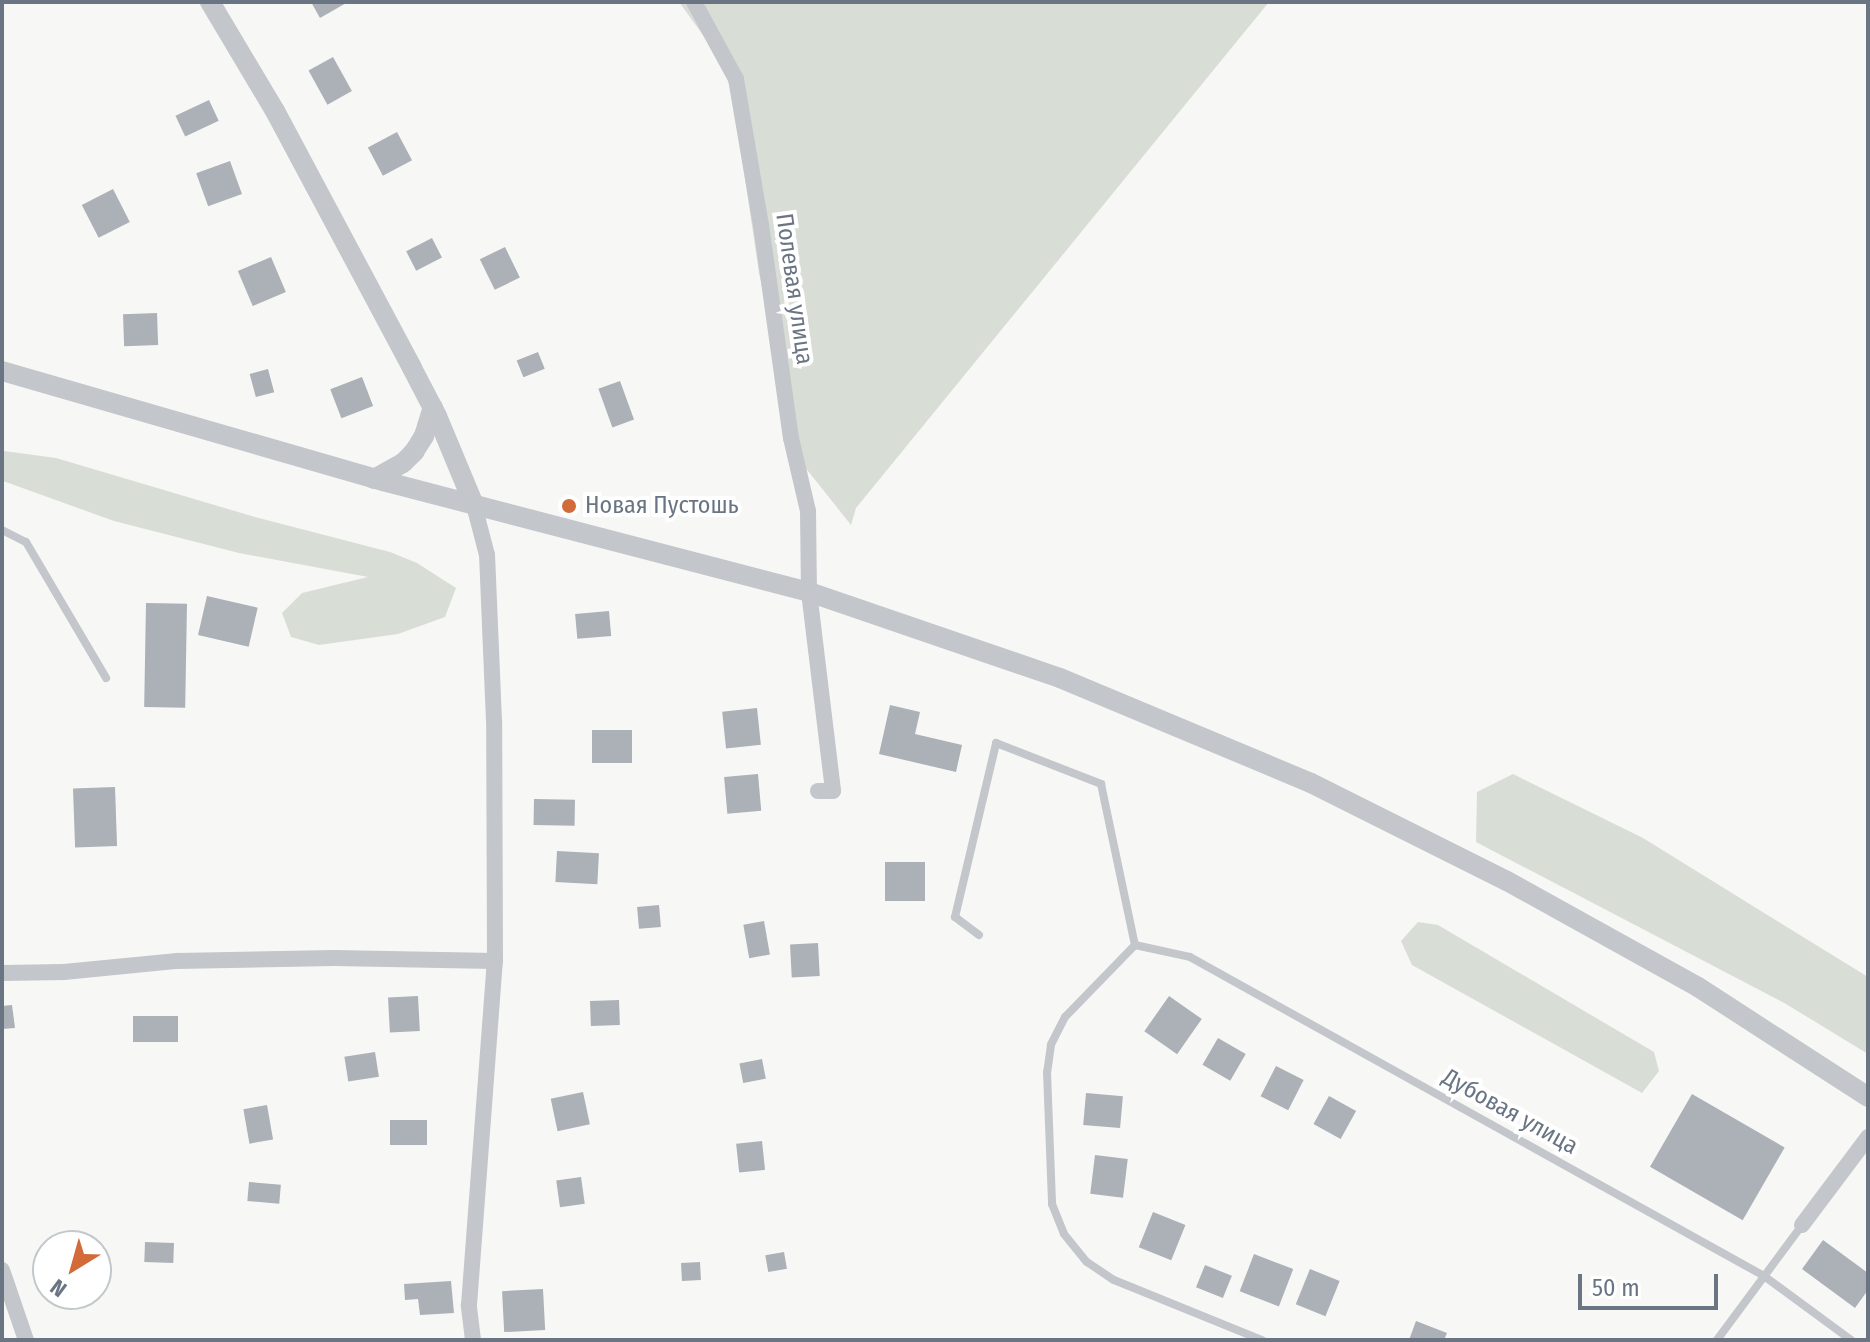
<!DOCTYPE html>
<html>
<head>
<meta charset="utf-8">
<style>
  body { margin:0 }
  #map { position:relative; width:1870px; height:1342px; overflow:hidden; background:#f7f7f5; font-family:"Fira Sans Condensed",sans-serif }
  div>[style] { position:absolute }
  .green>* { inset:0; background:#d8ded6 }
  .building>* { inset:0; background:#abb1b7; transform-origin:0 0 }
  .service>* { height:8px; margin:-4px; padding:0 4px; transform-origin:4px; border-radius:4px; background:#c3c6ca }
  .minor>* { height:16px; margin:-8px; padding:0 8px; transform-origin:8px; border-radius:8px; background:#c3c6ca }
  .tertiary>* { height:20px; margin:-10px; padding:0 10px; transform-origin:10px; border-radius:10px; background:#c3c6ca }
  .dots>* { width:22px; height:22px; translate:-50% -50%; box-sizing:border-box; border:4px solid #fff; border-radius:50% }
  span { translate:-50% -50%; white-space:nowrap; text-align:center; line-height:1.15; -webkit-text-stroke:8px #fff; paint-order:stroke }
  .street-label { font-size:24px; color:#697583 }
  .poi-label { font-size:24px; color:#697583 }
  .left { translate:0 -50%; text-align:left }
  .frame { position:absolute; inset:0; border:4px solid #697583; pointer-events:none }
  .north { position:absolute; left:32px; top:1230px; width:80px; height:80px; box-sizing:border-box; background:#fff; border:2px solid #c3c8cd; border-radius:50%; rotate:217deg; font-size:22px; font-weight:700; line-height:32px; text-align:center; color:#697583 }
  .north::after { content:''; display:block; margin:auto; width:28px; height:36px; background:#d26a39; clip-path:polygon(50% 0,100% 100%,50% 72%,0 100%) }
  .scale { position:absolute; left:1578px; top:1274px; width:140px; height:36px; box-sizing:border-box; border:4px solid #697583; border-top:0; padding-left:10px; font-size:24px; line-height:28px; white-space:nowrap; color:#697583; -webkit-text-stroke:6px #fff; paint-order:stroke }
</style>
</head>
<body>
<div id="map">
  <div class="green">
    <i style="clip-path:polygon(679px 2px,1269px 2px,856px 508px,851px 525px,804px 466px,759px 273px,729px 71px)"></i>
    <i style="clip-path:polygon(4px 451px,56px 458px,255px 517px,390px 552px,417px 563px,456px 588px,445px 617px,398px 634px,319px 645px,291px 637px,282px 613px,302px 593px,368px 577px,239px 553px,114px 521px,3px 481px)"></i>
    <i style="clip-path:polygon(1513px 774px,1643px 838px,1868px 977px,1868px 1054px,1786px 1004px,1476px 842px,1477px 792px)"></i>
    <i style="clip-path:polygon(1418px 922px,1438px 925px,1654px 1052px,1659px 1071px,1642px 1093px,1412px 965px,1401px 941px)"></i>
  </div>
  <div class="building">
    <i style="clip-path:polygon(311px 2px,348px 2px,320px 18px)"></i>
    <i style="left:333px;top:57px;width:39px;height:28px;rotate:61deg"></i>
    <i style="left:209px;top:100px;width:23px;height:37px;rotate:65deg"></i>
    <i style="left:397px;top:132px;width:32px;height:33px;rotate:62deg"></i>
    <i style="left:230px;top:161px;width:35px;height:36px;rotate:70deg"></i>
    <i style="left:113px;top:189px;width:37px;height:35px;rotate:63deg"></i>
    <i style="left:432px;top:238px;width:22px;height:29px;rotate:63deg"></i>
    <i style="left:505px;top:247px;width:34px;height:28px;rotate:64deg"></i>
    <i style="left:271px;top:257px;width:38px;height:36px;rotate:67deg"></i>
    <i style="left:157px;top:313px;width:32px;height:34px;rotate:88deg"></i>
    <i style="left:538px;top:352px;width:18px;height:23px;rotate:68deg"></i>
    <i style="left:268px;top:369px;width:24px;height:19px;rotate:75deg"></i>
    <i style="left:362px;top:377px;width:31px;height:34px;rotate:69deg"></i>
    <i style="left:620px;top:381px;width:41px;height:23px;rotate:70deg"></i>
    <i style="left:207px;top:596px;width:52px;height:40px;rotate:13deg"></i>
    <i style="left:146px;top:603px;width:41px;height:104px;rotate:1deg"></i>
    <i style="left:609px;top:611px;width:25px;height:34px;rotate:85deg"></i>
    <i style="clip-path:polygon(890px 705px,920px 712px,915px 734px,962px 745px,956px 772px,879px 754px)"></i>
    <i style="left:757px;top:708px;width:37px;height:35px;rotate:84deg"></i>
    <i style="left:592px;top:730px;width:40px;height:33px"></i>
    <i style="left:758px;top:774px;width:37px;height:34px;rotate:85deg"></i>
    <i style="left:115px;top:787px;width:59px;height:42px;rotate:88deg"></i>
    <i style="left:534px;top:799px;width:41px;height:26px;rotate:1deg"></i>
    <i style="left:557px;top:851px;width:42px;height:31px;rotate:3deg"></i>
    <i style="left:885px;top:862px;width:40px;height:39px"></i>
    <i style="left:659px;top:905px;width:22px;height:22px;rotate:85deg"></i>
    <i style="left:764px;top:921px;width:34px;height:21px;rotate:80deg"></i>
    <i style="left:818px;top:943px;width:33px;height:28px;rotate:87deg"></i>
    <i style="left:418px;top:996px;width:35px;height:30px;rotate:87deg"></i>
    <i style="left:1169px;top:996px;width:40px;height:43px;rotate:35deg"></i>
    <i style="left:619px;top:1000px;width:25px;height:29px;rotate:88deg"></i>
    <i style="clip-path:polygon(12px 1005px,15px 1028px,2px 1029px,2px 1006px)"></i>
    <i style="left:133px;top:1016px;width:45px;height:26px"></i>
    <i style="left:1218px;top:1038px;width:32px;height:31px;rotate:30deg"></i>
    <i style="left:375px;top:1052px;width:25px;height:31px;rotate:81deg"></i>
    <i style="left:762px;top:1059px;width:20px;height:23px;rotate:79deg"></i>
    <i style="left:1276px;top:1066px;width:31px;height:34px;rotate:27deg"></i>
    <i style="left:583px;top:1092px;width:33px;height:33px;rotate:78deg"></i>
    <i style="left:1086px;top:1093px;width:37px;height:32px;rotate:5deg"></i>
    <i style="left:1692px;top:1094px;width:107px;height:84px;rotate:30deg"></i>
    <i style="left:1329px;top:1096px;width:31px;height:32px;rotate:29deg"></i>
    <i style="left:267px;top:1105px;width:35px;height:24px;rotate:80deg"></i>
    <i style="left:390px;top:1120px;width:37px;height:25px"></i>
    <i style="left:762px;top:1141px;width:29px;height:26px;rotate:84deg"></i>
    <i style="left:1095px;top:1155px;width:33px;height:39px;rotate:7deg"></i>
    <i style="left:581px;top:1177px;width:27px;height:25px;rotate:82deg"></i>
    <i style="left:249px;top:1182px;width:32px;height:19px;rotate:5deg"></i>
    <i style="left:1153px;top:1212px;width:35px;height:38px;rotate:22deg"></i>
    <i style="clip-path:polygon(1823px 1240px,1868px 1273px,1868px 1290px,1855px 1308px,1802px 1269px)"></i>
    <i style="left:145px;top:1242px;width:29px;height:20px;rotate:2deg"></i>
    <i style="left:784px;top:1252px;width:17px;height:19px;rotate:80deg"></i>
    <i style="left:1254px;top:1254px;width:42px;height:40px;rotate:21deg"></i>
    <i style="left:700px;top:1262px;width:18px;height:19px;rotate:87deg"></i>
    <i style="left:1205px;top:1265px;width:29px;height:24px;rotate:22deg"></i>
    <i style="left:1310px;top:1269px;width:32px;height:38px;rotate:22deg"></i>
    <i style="clip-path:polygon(451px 1281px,454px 1313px,420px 1315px,418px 1299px,405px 1300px,404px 1284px)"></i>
    <i style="left:543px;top:1289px;width:41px;height:41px;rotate:87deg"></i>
    <i style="clip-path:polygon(1416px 1321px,1447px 1333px,1444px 1340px,1409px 1340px)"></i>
  </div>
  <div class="service">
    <i style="left:2px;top:530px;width:27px;rotate:27deg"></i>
    <i style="left:26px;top:542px;width:158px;rotate:59.5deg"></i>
    <i style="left:979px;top:935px;width:30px;rotate:-143deg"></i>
    <i style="left:955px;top:917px;width:179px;rotate:-76.7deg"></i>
    <i style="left:996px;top:743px;width:113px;rotate:21.3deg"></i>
    <i style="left:1101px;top:784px;width:165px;rotate:78.1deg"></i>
    <i style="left:1135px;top:945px;width:100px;rotate:134.2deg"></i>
    <i style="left:1065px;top:1017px;width:31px;rotate:117deg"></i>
    <i style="left:1051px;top:1045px;width:27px;rotate:98deg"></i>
    <i style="left:1047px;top:1072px;width:132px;rotate:87.8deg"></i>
    <i style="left:1052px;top:1204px;width:32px;rotate:68deg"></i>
    <i style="left:1064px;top:1234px;width:36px;rotate:51deg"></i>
    <i style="left:1087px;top:1262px;width:32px;rotate:34deg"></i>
    <i style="left:1114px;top:1280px;width:160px;rotate:22.1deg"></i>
    <i style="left:1135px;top:945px;width:56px;rotate:12.3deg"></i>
    <i style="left:1190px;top:957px;width:657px;rotate:29.06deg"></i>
    <i style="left:1764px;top:1276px;width:108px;rotate:36.3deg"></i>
    <i style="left:1717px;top:1340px;width:143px;rotate:-53.5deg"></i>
  </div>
  <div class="minor">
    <i style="left:694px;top:2px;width:88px;rotate:61.4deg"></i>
    <i style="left:736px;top:79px;width:148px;rotate:80.3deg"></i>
    <i style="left:761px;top:225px;width:215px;rotate:82deg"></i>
    <i style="left:791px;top:438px;width:75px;rotate:76.9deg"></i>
    <i style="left:808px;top:511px;width:81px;rotate:89.3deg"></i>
    <i style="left:809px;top:592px;width:200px;rotate:83.1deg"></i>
    <i style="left:833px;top:791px;width:15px;rotate:180deg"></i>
    <i style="left:2px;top:973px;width:62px;rotate:-0.9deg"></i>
    <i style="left:64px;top:972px;width:114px;rotate:-5.6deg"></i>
    <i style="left:177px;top:961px;width:157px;rotate:-1.1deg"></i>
    <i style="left:334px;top:958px;width:161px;rotate:1.1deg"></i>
    <i style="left:1802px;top:1225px;width:110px;rotate:-53.1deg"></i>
    <i style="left:2px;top:1270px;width:74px;rotate:71.1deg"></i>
    <i style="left:473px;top:1340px;width:35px;rotate:-97deg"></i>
    <i style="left:469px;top:1305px;width:345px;rotate:-85.7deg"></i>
    <i style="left:495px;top:961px;width:240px;rotate:-90.2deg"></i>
    <i style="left:494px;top:721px;width:166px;rotate:-92.4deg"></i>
    <i style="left:487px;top:555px;width:52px;rotate:-104.6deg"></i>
  </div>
  <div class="tertiary">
    <i style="left:210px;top:2px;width:127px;rotate:59.2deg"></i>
    <i style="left:275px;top:111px;width:291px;rotate:61.9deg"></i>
    <i style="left:412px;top:368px;width:54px;rotate:62.5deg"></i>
    <i style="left:437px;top:416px;width:96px;rotate:67.4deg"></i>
    <i style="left:2px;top:371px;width:397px;rotate:16.1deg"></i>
    <i style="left:383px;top:481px;width:440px;rotate:14.6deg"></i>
    <i style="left:809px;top:592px;width:265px;rotate:18.9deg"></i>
    <i style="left:1060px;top:678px;width:272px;rotate:22.7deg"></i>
    <i style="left:1311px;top:783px;width:219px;rotate:26.6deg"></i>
    <i style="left:1507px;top:881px;width:218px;rotate:29deg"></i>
    <i style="left:1698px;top:987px;width:202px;rotate:32.9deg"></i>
    <i style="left:374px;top:479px;width:33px;rotate:-29deg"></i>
    <i style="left:403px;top:463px;width:16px;rotate:-45deg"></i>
    <i style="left:414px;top:452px;width:19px;rotate:-58deg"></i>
    <i style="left:424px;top:436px;width:30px;rotate:-73deg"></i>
  </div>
  <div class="dots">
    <i style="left:569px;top:506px;background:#d26a39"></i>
  </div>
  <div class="street-label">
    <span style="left:794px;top:289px;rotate:82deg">Полевая улица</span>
    <span style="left:1510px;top:1112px;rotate:29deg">Дубовая улица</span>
  </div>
  <div class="poi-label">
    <span class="left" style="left:585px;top:506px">Новая Пустошь</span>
  </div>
  <div class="frame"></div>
  <div class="north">N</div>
  <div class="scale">50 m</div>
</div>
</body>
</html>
